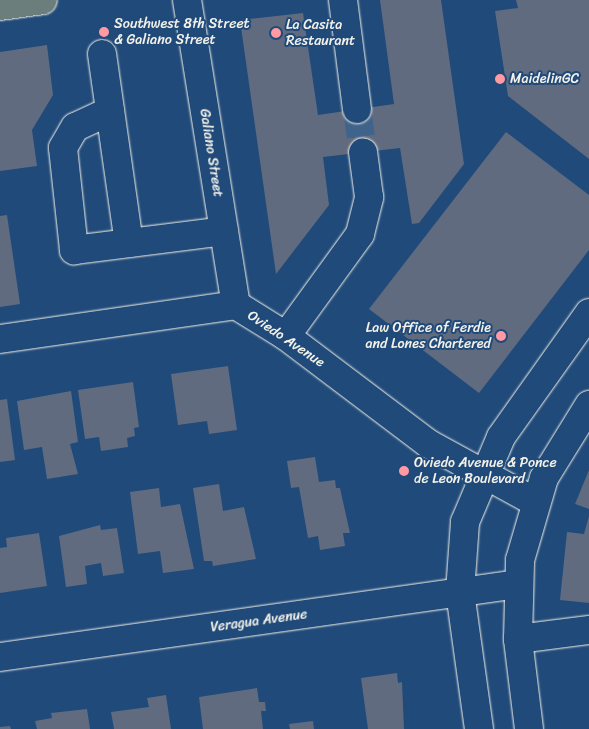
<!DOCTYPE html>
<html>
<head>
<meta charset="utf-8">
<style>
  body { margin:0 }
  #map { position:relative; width:589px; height:729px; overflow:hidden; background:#1f4a7a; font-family:Sriracha,sans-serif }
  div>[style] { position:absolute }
  .building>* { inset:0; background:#606b80 }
  .minor-tunnel>* { height:28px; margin-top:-14px; transform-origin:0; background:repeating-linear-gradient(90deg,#3f638a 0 28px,transparent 0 42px) }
  .roads { filter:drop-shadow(0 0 1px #f4f1e8) drop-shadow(0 0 1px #f4f1e8) }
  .minor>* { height:28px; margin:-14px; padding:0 14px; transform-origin:14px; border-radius:14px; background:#1f4a7a }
  .major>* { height:28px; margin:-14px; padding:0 14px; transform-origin:14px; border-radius:14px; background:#6c7e7c }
  .dots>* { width:14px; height:14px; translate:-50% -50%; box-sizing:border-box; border:2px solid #1f4a7a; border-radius:50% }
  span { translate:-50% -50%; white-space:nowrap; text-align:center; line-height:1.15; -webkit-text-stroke:4px #1f4a7a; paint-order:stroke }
  .poi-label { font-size:14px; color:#f4f1e8 }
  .left { translate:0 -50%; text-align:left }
  .right { translate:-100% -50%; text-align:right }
  .street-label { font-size:14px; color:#f4f1e8 }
</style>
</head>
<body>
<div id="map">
  <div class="building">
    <i style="clip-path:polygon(380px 0,441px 0,464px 164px,419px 223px,412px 224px,400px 148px,323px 157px,329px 205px,276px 274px,240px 20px,303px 13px,318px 115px,394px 104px)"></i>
    <i style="clip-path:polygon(516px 0,589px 0,589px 159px,508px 96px,495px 11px,518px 8px)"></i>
    <i style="clip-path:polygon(47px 45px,53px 95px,32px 130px,37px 166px,0 171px,0 52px)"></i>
    <i style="clip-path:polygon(506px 132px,589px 195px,589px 250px,479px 393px,369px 309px)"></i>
    <i style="clip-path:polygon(7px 215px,20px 304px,0 307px,0 216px)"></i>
    <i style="clip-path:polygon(228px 366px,237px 430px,209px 434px,207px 421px,178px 425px,171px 374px)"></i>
    <i style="clip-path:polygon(133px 382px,139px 427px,134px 428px,135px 436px,127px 438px,128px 447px,101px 451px,99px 437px,85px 439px,78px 390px)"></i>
    <i style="clip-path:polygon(71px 391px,78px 442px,70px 444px,78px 474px,47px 479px,42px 447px,24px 450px,17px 401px)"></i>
    <i style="clip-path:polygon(7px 399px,15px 460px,0 462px,0 400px)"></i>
    <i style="clip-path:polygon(315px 457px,319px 482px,335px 480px,336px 488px,340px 488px,350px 533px,343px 533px,345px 546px,320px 550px,318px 536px,308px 538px,299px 487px,291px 488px,287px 461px)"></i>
    <i style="clip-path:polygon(589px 470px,589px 509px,575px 504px)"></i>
    <i style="clip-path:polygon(219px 484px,223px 511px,244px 507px,256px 559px,213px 566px,212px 561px,204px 561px,193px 488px)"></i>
    <i style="clip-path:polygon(159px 488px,161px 507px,180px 504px,194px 569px,163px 573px,160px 551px,138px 554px,130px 492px)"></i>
    <i style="clip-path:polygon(589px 516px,589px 603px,560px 600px,567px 532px,584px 534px)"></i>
    <i style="clip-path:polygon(100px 525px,101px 530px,117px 528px,124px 573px,103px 576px,101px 563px,85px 566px,87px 584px,66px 587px,59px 536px)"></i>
    <i style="clip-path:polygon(39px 533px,47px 586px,0 593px,0 548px,7px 547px,6px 538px)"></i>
    <i style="clip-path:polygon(397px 673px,398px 683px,402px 682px,404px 729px,368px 729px,361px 678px)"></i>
    <i style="clip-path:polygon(257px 688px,259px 702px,265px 702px,266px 711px,261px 711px,263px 729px,203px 729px,199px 697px)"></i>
    <i style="clip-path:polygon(166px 695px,171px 729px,114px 729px,111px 712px,149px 707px,147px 698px)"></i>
    <i style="clip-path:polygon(87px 709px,90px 729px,37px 729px,35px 721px,52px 718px,51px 713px)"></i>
    <i style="clip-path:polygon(313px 721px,314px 729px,290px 729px,289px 724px)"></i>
    <i style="clip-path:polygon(10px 726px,11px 729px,0 729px,0 727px)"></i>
  </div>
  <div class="minor-tunnel">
    <i style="left:357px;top:109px;width:43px;rotate:82.1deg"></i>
  </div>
  <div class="roads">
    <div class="minor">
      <i style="left:187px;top:0;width:309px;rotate:80.9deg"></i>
      <i style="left:343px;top:0;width:110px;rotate:82.7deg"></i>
      <i style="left:102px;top:54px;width:191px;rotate:81.9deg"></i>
      <i style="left:110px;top:111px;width:38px;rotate:155deg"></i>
      <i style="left:75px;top:127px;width:24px;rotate:120deg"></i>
      <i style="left:63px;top:148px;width:103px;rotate:83.8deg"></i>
      <i style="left:74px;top:250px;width:151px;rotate:-7.2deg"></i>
      <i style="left:286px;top:336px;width:126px;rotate:-54deg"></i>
      <i style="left:360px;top:234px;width:38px;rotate:-76deg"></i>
      <i style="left:369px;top:197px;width:45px;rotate:-97.6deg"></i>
      <i style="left:0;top:339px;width:238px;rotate:-8.2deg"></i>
      <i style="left:236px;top:305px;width:59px;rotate:31.8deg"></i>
      <i style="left:286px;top:336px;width:179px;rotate:37.1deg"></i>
      <i style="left:429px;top:444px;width:121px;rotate:28.7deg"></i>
      <i style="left:518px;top:639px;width:72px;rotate:-7.2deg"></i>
      <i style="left:0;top:657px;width:523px;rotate:-8.02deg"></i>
      <i style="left:479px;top:729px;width:138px;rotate:-97.9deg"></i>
      <i style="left:460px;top:592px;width:70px;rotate:-85.9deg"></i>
      <i style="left:465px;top:522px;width:92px;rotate:-67deg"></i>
      <i style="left:501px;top:437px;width:152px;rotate:-54.6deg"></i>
      <i style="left:529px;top:729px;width:91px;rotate:-97deg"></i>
      <i style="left:518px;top:639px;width:79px;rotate:-88.5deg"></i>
      <i style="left:520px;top:560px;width:85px;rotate:-73.7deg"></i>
      <i style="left:544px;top:478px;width:86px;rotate:-58.3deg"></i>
    </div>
    <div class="major">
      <i style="left:0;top:6px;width:43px;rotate:-7.9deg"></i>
    </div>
  </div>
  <div class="dots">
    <i style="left:104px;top:32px;background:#ff9aa2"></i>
    <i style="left:276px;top:33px;background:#ff9aa2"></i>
    <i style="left:500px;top:79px;background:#ff9aa2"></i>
    <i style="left:501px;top:336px;background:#ff9aa2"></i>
    <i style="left:404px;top:471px;background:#ff9aa2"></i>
  </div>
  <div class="poi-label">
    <span class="left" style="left:114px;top:32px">Southwest 8th Street<br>&amp; Galiano Street</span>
    <span class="left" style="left:286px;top:33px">La Casita<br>Restaurant</span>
    <span class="left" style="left:510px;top:79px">MaidelinGC</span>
    <span class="right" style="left:491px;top:336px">Law Office of Ferdie<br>and Lones Chartered</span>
    <span class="left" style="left:414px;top:471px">Oviedo Avenue &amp; Ponce<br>de Leon Boulevard</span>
  </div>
  <div class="street-label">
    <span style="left:211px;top:153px;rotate:81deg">Galiano Street</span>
    <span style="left:286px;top:339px;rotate:34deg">Oviedo Avenue</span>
    <span style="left:259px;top:621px;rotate:-8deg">Veragua Avenue</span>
  </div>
</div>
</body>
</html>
